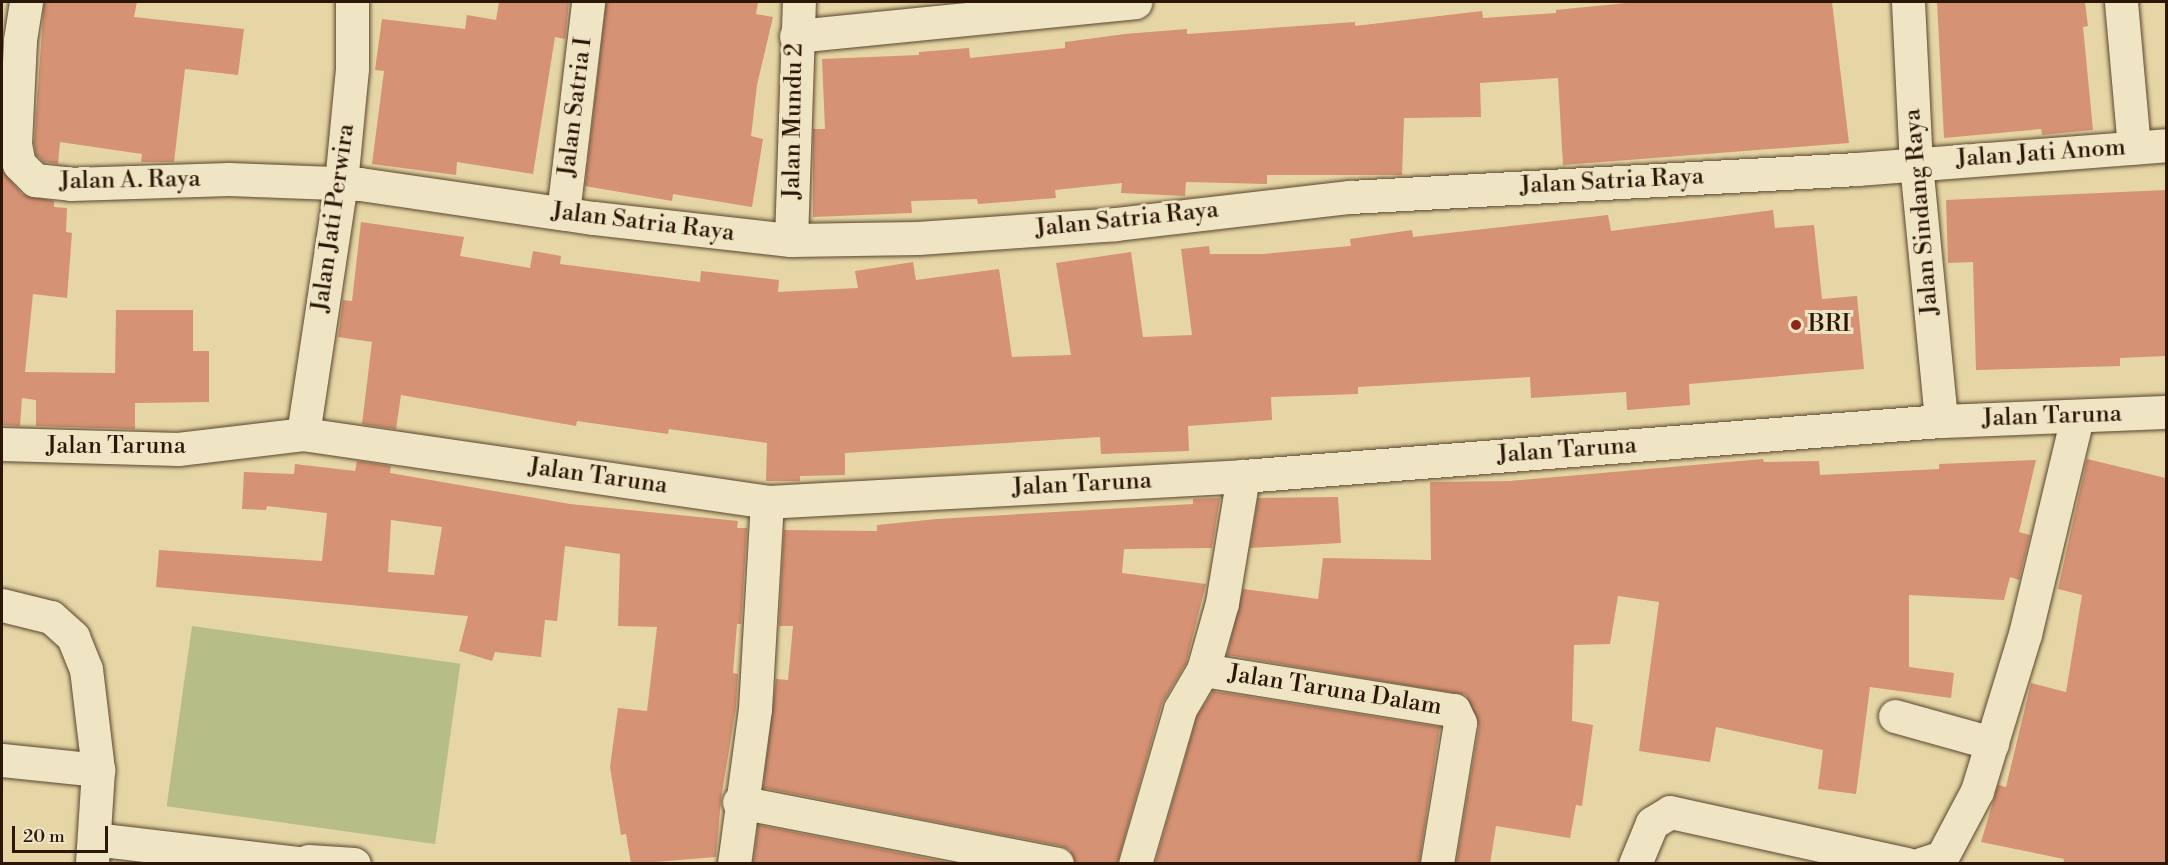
<!DOCTYPE html>
<html>
<head>
<meta charset="utf-8">
<style>
  body { margin:0 }
  #map { position:relative; width:2168px; height:865px; overflow:hidden; background:#e6d6a5; font-family:"Libre Bodoni",serif }
  div>[style] { position:absolute }
  .green>* { inset:0; background:#b6bd86; transform-origin:0 0 }
  .building>* { inset:0; background:#d59274 }
  .roads { filter:drop-shadow(0 0 2px #5a462e) drop-shadow(0 0 2px #5a462e) }
  .minor>* { height:33px; margin:-16.5px; padding:0 16.5px; transform-origin:16.5px; border-radius:16.5px; background:#efe4c4 }
  .dots>* { width:16px; height:16px; translate:-50% -50%; box-sizing:border-box; border:3px solid #efe4c4; border-radius:50% }
  span { translate:-50% -50%; white-space:nowrap; text-align:center; line-height:1.15; -webkit-text-stroke:6px #efe4c4; paint-order:stroke }
  .street-label { font-size:24px; color:#2c1606 }
  .poi-label { font-size:24px; color:#2c1606 }
  .left { translate:0 -50%; text-align:left }
  .frame { position:absolute; inset:0; border:3px solid #2c1606; pointer-events:none }
  .scale { position:absolute; left:12px; top:826px; width:96px; height:27px; box-sizing:border-box; border:3px solid #2c1606; border-top:0; padding-left:8px; font-size:18px; line-height:21px; white-space:nowrap; color:#2c1606; -webkit-text-stroke:4px #efe4c4; paint-order:stroke }
</style>
</head>
<body>
<div id="map">
  <div class="green">
    <i style="left:192px;top:626px;width:271px;height:182px;rotate:8deg"></i>
  </div>
  <div class="building">
    <i style="clip-path:polygon(44px 2px,137px 2px,134px 17px,244px 29px,238px 75px,185px 69px,174px 162px,141px 162px,142px 154px,60px 142px,58px 164px,44px 162px,36px 155px,34px 143px)"></i>
    <i style="clip-path:polygon(499px 2px,569px 2px,565px 39px,555px 37px,533px 174px,457px 162px,456px 175px,372px 164px,384px 71px,375px 70px,382px 19px,465px 29px,467px 15px,496px 20px)"></i>
    <i style="clip-path:polygon(606px 2px,758px 2px,756px 14px,773px 17px,757px 85px,751px 136px,763px 139px,752px 207px,673px 194px,672px 201px,585px 186px)"></i>
    <i style="clip-path:polygon(1636px 2px,1832px 2px,1849px 143px,1563px 165px,1558px 78px,1480px 83px,1481px 117px,1404px 118px,1402px 175px,1267px 175px,1267px 184px,1186px 182px,1185px 196px,1121px 193px,1122px 183px,1055px 190px,1056px 198px,978px 204px,977px 199px,911px 201px,912px 213px,813px 217px,813px 129px,825px 129px,822px 59px,919px 55px,919px 52px,969px 48px,970px 58px,1065px 48px,1065px 42px,1125px 34px,1187px 29px,1187px 34px,1355px 22px,1355px 26px,1482px 11px,1483px 18px,1556px 13px,1556px 10px)"></i>
    <i style="clip-path:polygon(1937px 2px,2085px 2px,2088px 26px,2083px 27px,2093px 130px,2042px 135px,2041px 129px,1944px 138px)"></i>
    <i style="clip-path:polygon(2px 170px,22px 194px,54px 201px,54px 207px,67px 208px,66px 232px,72px 233px,67px 298px,33px 294px,25px 372px,115px 373px,116px 310px,193px 310px,193px 351px,209px 351px,209px 402px,135px 403px,135px 429px,96px 428px,36px 426px,36px 400px,22px 398px,20px 426px,2px 425px)"></i>
    <i style="clip-path:polygon(2166px 190px,2166px 356px,2120px 358px,2120px 366px,1976px 370px,1973px 262px,1948px 263px,1946px 200px)"></i>
    <i style="clip-path:polygon(1773px 210px,1775px 228px,1814px 225px,1822px 299px,1857px 296px,1864px 369px,1689px 384px,1690px 405px,1627px 410px,1626px 392px,1531px 398px,1530px 377px,1358px 387px,1358px 394px,1271px 397px,1272px 420px,1188px 426px,1189px 451px,1101px 454px,1100px 437px,845px 453px,845px 475px,800px 476px,800px 481px,766px 481px,767px 443px,669px 429px,668px 434px,577px 421px,576px 426px,401px 395px,396px 429px,362px 424px,372px 342px,338px 337px,343px 300px,352px 301px,361px 222px,464px 237px,460px 256px,530px 268px,533px 251px,561px 256px,560px 264px,700px 282px,701px 271px,779px 280px,778px 292px,858px 288px,855px 271px,913px 262px,916px 280px,999px 269px,1012px 357px,1071px 355px,1056px 263px,1131px 252px,1143px 337px,1192px 335px,1181px 249px,1209px 246px,1210px 254px,1263px 254px,1351px 246px,1350px 239px,1412px 230px,1413px 237px,1608px 215px,1611px 231px)"></i>
    <i style="clip-path:polygon(1763px 459px,1764px 462px,1819px 461px,1820px 475px,1939px 469px,1939px 464px,2036px 460px,2019px 532px,2030px 535px,2019px 580px,2010px 577px,2004px 600px,1909px 595px,1909px 667px,1954px 673px,1951px 698px,1870px 687px,1856px 794px,1818px 789px,1823px 750px,1716px 727px,1710px 762px,1639px 751px,1659px 602px,1618px 596px,1610px 644px,1574px 645px,1572px 721px,1593px 725px,1582px 806px,1576px 805px,1570px 838px,1496px 826px,1490px 864px,1456px 864px,1479px 726px,1466px 695px,1227px 655px,1243px 589px,1318px 599px,1323px 558px,1431px 560px,1430px 482px,1510px 481px)"></i>
    <i style="clip-path:polygon(2087px 459px,2166px 478px,2166px 864px,2063px 864px,2064px 859px,1981px 842px,1998px 785px,2006px 787px,2031px 683px,2066px 692px,2082px 595px,2058px 589px)"></i>
    <i style="clip-path:polygon(evenodd,357px 461px,391px 466px,390px 473px,570px 504px,738px 521px,737px 528px,747px 528px,741px 624px,737px 624px,733px 673px,738px 674px,736px 707px,721px 799px,716px 857px,631px 864px,626px 834px,621px 835px,610px 767px,618px 708px,647px 711px,657px 627px,618px 626px,620px 554px,565px 546px,557px 621px,545px 620px,541px 657px,495px 652px,492px 661px,459px 651px,468px 616px,156px 587px,159px 550px,322px 561px,327px 513px,267px 506px,266px 510px,242px 509px,244px 472px,294px 474px,295px 464px,355px 471px,357px 461px,391px 520px,442px 527px,434px 575px,388px 572px,391px 520px)"></i>
    <i style="clip-path:polygon(1338px 497px,1341px 543px,1250px 548px,1258px 498px)"></i>
    <i style="clip-path:polygon(1220px 498px,1212px 548px,1124px 549px,1122px 573px,1206px 584px,1186px 663px,1162px 704px,1117px 864px,1075px 864px,1070px 850px,1061px 846px,763px 788px,776px 679px,788px 680px,793px 626px,779px 626px,784px 530px,877px 531px,877px 525px,937px 519px,1193px 504px,1193px 499px)"></i>
    <i style="clip-path:polygon(1213px 691px,1440px 727px,1419px 864px,1155px 864px,1197px 716px)"></i>
    <i style="clip-path:polygon(758px 825px,956px 864px,753px 864px)"></i>
  </div>
  <div class="roads">
    <div class="minor">
      <i style="left:26px;top:2px;width:39px;rotate:99deg"></i>
      <i style="left:20px;top:41px;width:103px;rotate:92.8deg"></i>
      <i style="left:15px;top:144px;width:20px;rotate:79deg"></i>
      <i style="left:19px;top:164px;width:23px;rotate:45deg"></i>
      <i style="left:35px;top:180px;width:36px;rotate:6deg"></i>
      <i style="left:71px;top:184px;width:158px;rotate:-1.8deg"></i>
      <i style="left:229px;top:179px;width:131px;rotate:2.2deg"></i>
      <i style="left:360px;top:184px;width:236px;rotate:8.3deg"></i>
      <i style="left:594px;top:218px;width:198px;rotate:6.4deg"></i>
      <i style="left:791px;top:240px;width:127px;rotate:-0.9deg"></i>
      <i style="left:918px;top:238px;width:198px;rotate:-4deg"></i>
      <i style="left:1116px;top:224px;width:236px;rotate:-6.6deg"></i>
      <i style="left:1350px;top:197px;width:508px;rotate:-3.16deg"></i>
      <i style="left:1857px;top:169px;width:310px;rotate:-4.4deg"></i>
      <i style="left:1908px;top:2px;width:162px;rotate:87.2deg"></i>
      <i style="left:1916px;top:164px;width:258px;rotate:84.4deg"></i>
      <i style="left:2121px;top:2px;width:146px;rotate:84.9deg"></i>
      <i style="left:796px;top:36px;width:341px;rotate:-5.7deg"></i>
      <i style="left:563px;top:213px;width:212px;rotate:-83.2deg"></i>
      <i style="left:791px;top:240px;width:238px;rotate:-88.1deg"></i>
      <i style="left:303px;top:434px;width:254px;rotate:-81.4deg"></i>
      <i style="left:341px;top:183px;width:116px;rotate:-84.5deg"></i>
      <i style="left:352px;top:68px;width:66px;rotate:-90deg"></i>
      <i style="left:2px;top:444px;width:176px;rotate:1.6deg"></i>
      <i style="left:178px;top:449px;width:126px;rotate:-6.8deg"></i>
      <i style="left:303px;top:434px;width:469px;rotate:8.3deg"></i>
      <i style="left:767px;top:502px;width:477px;rotate:-3.1deg"></i>
      <i style="left:1243px;top:476px;width:700px;rotate:-4.51deg"></i>
      <i style="left:1941px;top:421px;width:225px;rotate:-2.3deg"></i>
      <i style="left:2px;top:605px;width:50px;rotate:13.8deg"></i>
      <i style="left:51px;top:617px;width:30px;rotate:42deg"></i>
      <i style="left:73px;top:637px;width:35px;rotate:68deg"></i>
      <i style="left:86px;top:669px;width:102px;rotate:83.2deg"></i>
      <i style="left:98px;top:770px;width:94px;rotate:93.7deg"></i>
      <i style="left:1203px;top:670px;width:254px;rotate:9.1deg"></i>
      <i style="left:1454px;top:710px;width:14px;rotate:65deg"></i>
      <i style="left:1460px;top:723px;width:143px;rotate:99.3deg"></i>
      <i style="left:1895px;top:716px;width:101px;rotate:15.6deg"></i>
      <i style="left:2px;top:760px;width:97px;rotate:5.9deg"></i>
      <i style="left:739px;top:802px;width:324px;rotate:11deg"></i>
      <i style="left:94px;top:839px;width:215px;rotate:6.7deg"></i>
      <i style="left:308px;top:861px;width:46px;rotate:3.7deg"></i>
      <i style="left:734px;top:864px;width:156px;rotate:-82.3deg"></i>
      <i style="left:755px;top:709px;width:207px;rotate:-86.7deg"></i>
      <i style="left:1135px;top:864px;width:161px;rotate:-73.8deg"></i>
      <i style="left:1180px;top:709px;width:45px;rotate:-59.5deg"></i>
      <i style="left:1203px;top:670px;width:70px;rotate:-74.2deg"></i>
      <i style="left:1222px;top:603px;width:129px;rotate:-80.6deg"></i>
      <i style="left:1635px;top:864px;width:44px;rotate:-67.5deg"></i>
      <i style="left:1652px;top:823px;width:21px;rotate:-31deg"></i>
      <i style="left:1670px;top:812px;width:243px;rotate:12.4deg"></i>
      <i style="left:1921px;top:864px;width:22px;rotate:-18deg"></i>
      <i style="left:1942px;top:857px;width:75px;rotate:-62.1deg"></i>
      <i style="left:1977px;top:791px;width:164px;rotate:-73deg"></i>
      <i style="left:2025px;top:634px;width:222px;rotate:-76.5deg"></i>
    </div>
  </div>
  <div class="dots">
    <i style="left:1796px;top:325px;background:#8f2418"></i>
  </div>
  <div class="street-label">
    <span style="left:576px;top:107px;rotate:-83deg">Jalan Satria I</span>
    <span style="left:794px;top:121px;rotate:-89deg">Jalan Mundu 2</span>
    <span style="left:2041px;top:154px;rotate:-4deg">Jalan Jati Anom</span>
    <span style="left:130px;top:181px;rotate:-1deg">Jalan A. Raya</span>
    <span style="left:1612px;top:182px;rotate:-3deg">Jalan Satria Raya</span>
    <span style="left:1922px;top:212px;rotate:-95deg">Jalan Sindang Raya</span>
    <span style="left:334px;top:218px;rotate:-82deg">Jalan Jati Perwira</span>
    <span style="left:1127px;top:220px;rotate:-6deg">Jalan Satria Raya</span>
    <span style="left:643px;top:223px;rotate:7deg">Jalan Satria Raya</span>
    <span style="left:2052px;top:417px;rotate:-2deg">Jalan Taruna</span>
    <span style="left:116px;top:447px">Jalan Taruna</span>
    <span style="left:1567px;top:451px;rotate:-4deg">Jalan Taruna</span>
    <span style="left:598px;top:477px;rotate:8deg">Jalan Taruna</span>
    <span style="left:1082px;top:485px;rotate:-3deg">Jalan Taruna</span>
    <span style="left:1335px;top:691px;rotate:9deg">Jalan Taruna Dalam</span>
  </div>
  <div class="poi-label">
    <span class="left" style="left:1808px;top:325px">BRI</span>
  </div>
  <div class="frame"></div>
  <div class="scale">20 m</div>
</div>
</body>
</html>
